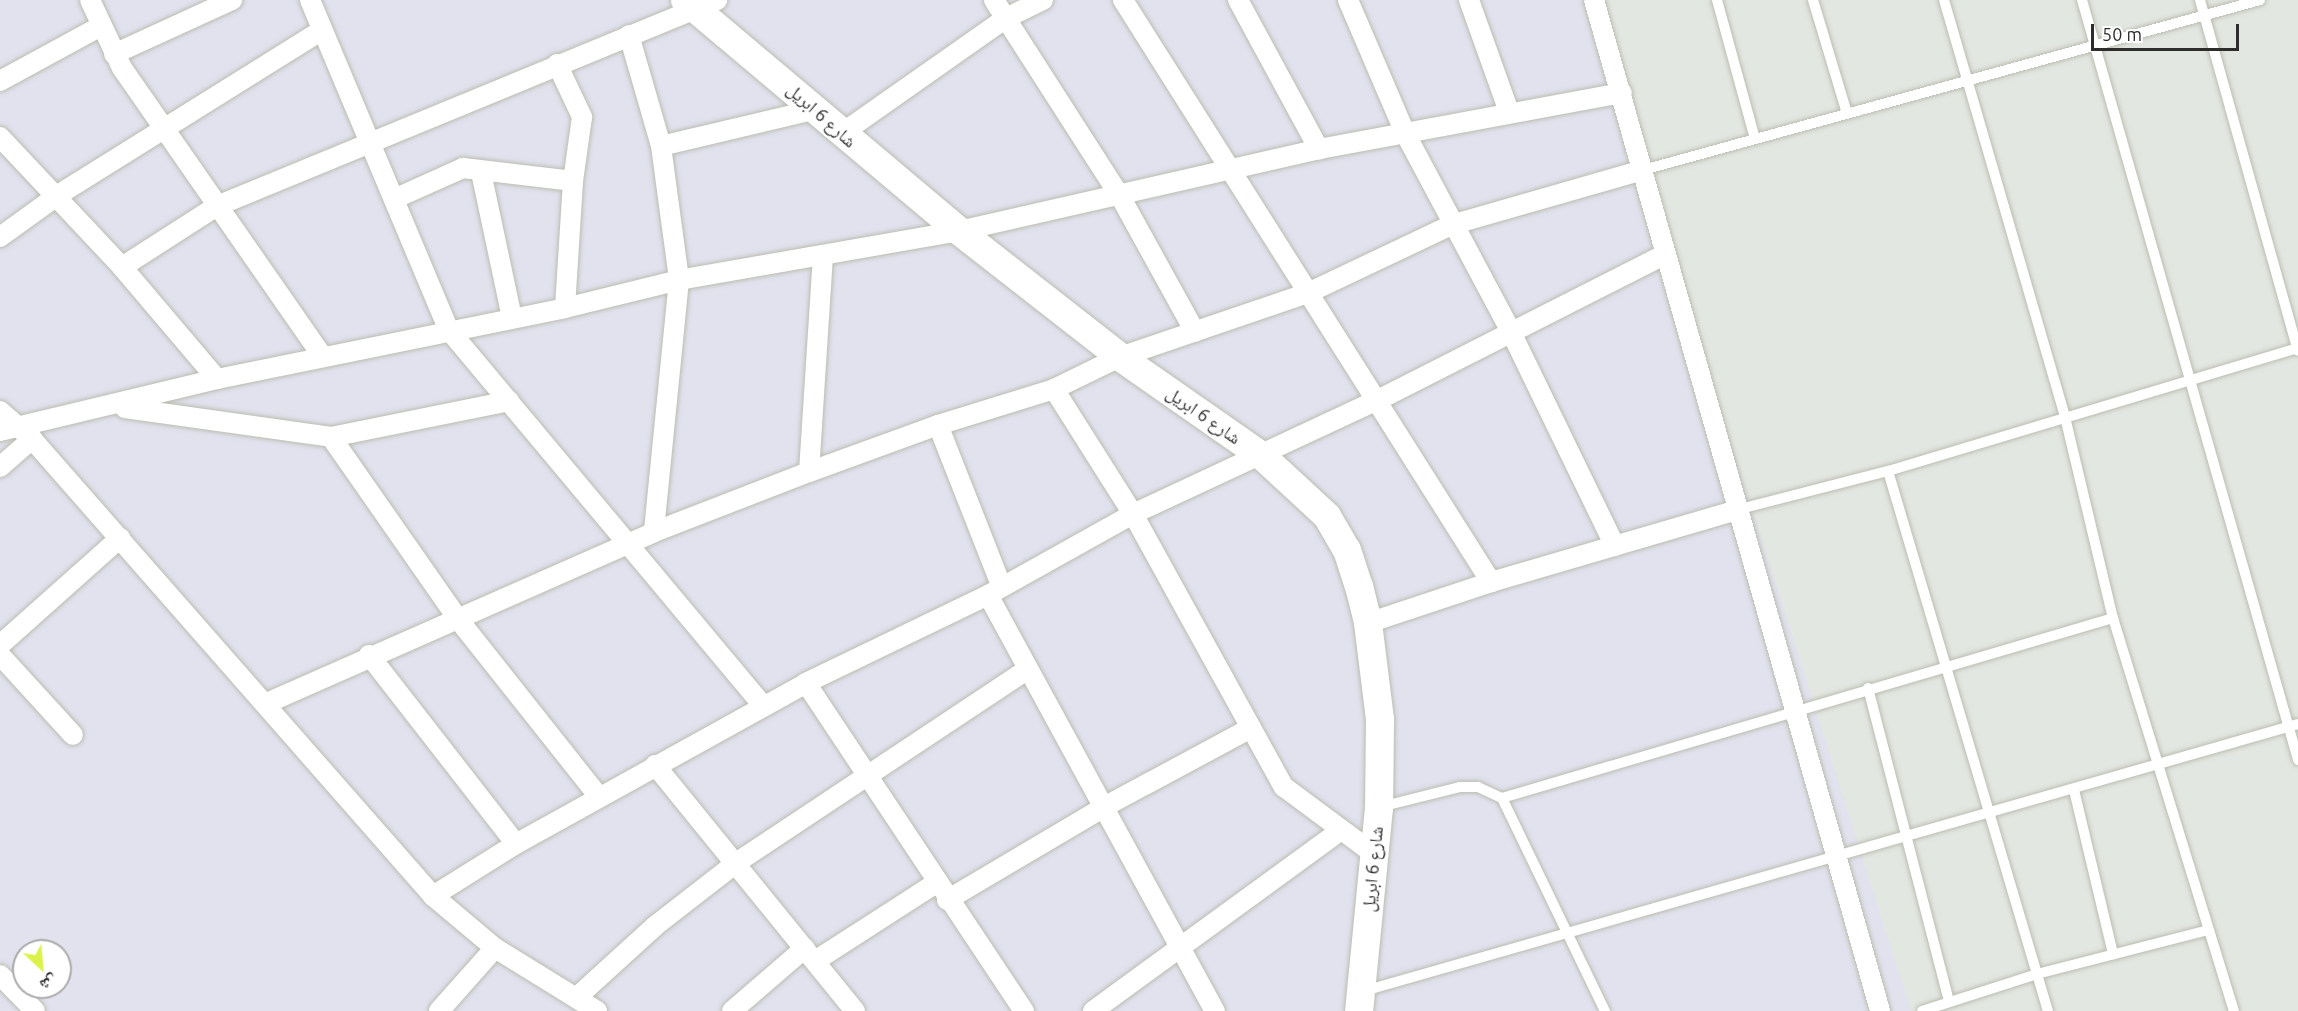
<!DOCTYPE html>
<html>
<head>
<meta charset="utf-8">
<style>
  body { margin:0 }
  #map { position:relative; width:2298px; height:1011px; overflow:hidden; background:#e1e2ee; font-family:Ubuntu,"Noto Naskh Arabic",sans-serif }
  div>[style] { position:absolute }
  .industrial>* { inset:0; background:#e3e7e1 }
  .roads { filter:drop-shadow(0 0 2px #bbbdb1) drop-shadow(0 0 2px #bbbdb1) }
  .lane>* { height:10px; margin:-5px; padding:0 5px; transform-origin:5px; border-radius:5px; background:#fff }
  .street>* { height:20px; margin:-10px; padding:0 10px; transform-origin:10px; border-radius:10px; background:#fff }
  .secondary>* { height:28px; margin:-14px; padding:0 14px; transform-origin:14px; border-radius:14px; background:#fff }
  span { translate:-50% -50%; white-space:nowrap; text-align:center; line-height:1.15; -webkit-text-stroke:4.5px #fff; paint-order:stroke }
  .street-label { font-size:18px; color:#2d2d2d }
  .north { position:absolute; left:12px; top:939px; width:60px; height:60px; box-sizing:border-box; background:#fff; border:2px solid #ababab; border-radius:50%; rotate:154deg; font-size:16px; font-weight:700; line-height:24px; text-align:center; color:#2d2d2d }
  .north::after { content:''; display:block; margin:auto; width:21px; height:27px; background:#dbf349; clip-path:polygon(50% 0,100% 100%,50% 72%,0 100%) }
  .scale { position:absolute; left:2091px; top:24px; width:148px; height:27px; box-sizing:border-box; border:3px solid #2d2d2d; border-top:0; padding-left:8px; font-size:18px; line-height:21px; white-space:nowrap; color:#2d2d2d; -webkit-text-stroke:4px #fff; paint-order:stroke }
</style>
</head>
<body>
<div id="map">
  <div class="industrial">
    <i style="clip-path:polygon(1591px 0,2298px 0,2298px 1011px,1911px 1011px)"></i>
  </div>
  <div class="roads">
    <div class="lane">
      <i style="left:1717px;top:0;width:144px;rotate:74.7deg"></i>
      <i style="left:1813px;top:0;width:118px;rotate:73.3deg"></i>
      <i style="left:1944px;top:0;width:434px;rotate:73.8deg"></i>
      <i style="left:2065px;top:417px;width:207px;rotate:76.6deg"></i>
      <i style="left:2113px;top:618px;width:411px;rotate:72.9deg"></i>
      <i style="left:2082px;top:0;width:790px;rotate:74.13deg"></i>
      <i style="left:2200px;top:0;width:364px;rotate:74.4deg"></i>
      <i style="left:1643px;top:170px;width:640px;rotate:-15.4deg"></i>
      <i style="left:1888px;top:471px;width:563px;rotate:73.5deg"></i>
      <i style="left:1740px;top:509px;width:153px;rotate:-14.4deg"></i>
      <i style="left:1888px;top:471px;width:428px;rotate:-16.7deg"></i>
      <i style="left:1868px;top:688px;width:324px;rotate:75.5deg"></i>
      <i style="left:2074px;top:790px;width:169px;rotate:76.6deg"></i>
      <i style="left:1502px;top:798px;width:237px;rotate:64.2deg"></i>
      <i style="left:1380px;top:807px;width:82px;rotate:-14deg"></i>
      <i style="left:1460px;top:787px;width:18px"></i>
      <i style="left:1478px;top:787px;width:26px;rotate:25deg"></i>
      <i style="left:1502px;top:798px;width:637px;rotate:-16.41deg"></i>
      <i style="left:1364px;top:991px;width:971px;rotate:-15.95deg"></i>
      <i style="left:1922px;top:1011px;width:121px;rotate:-17.8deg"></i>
      <i style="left:2037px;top:974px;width:177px;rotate:-14.4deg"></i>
    </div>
    <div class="street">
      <i style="left:90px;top:0;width:75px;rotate:64.8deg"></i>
      <i style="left:122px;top:68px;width:352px;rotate:55.2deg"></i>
      <i style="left:310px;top:0;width:358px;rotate:67.2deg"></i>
      <i style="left:449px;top:330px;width:490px;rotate:50.1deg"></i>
      <i style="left:994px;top:0;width:233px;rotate:57.3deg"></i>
      <i style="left:1120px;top:196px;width:155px;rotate:61.1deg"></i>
      <i style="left:1123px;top:0;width:689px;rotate:57.69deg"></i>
      <i style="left:1238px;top:0;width:170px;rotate:61.5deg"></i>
      <i style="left:1348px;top:0;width:145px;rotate:66.8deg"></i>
      <i style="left:1405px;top:133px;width:223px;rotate:61.9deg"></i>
      <i style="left:1510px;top:330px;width:240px;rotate:64.1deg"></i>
      <i style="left:1469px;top:0;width:119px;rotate:70.3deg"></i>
      <i style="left:1594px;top:0;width:1051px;rotate:74.2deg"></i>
      <i style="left:629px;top:35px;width:116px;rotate:73.9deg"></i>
      <i style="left:661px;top:146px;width:135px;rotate:82.3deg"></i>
      <i style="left:679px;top:280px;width:253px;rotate:95.7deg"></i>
      <i style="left:114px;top:54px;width:130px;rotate:-24.6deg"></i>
      <i style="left:557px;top:64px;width:59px;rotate:64.7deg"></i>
      <i style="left:582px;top:117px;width:65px;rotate:98deg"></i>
      <i style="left:573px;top:181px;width:127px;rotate:93.6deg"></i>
      <i style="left:0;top:81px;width:115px;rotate:-28.6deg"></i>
      <i style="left:841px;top:134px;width:202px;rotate:-35.1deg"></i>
      <i style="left:1006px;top:18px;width:41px;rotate:-25.9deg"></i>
      <i style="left:0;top:137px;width:178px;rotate:46.8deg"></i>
      <i style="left:122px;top:267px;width:147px;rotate:49.7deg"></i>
      <i style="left:661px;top:146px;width:160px;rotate:-13.3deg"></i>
      <i style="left:481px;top:172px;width:149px;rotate:78deg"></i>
      <i style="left:394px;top:199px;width:76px;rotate:-24.2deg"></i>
      <i style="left:463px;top:168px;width:111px;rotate:6.7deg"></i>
      <i style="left:0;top:237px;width:72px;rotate:-35.9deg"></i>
      <i style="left:58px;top:195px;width:311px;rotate:-32deg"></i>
      <i style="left:122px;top:267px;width:113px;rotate:-32.7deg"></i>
      <i style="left:217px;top:206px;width:541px;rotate:-22.39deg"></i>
      <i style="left:1054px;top:389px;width:148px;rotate:57.7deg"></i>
      <i style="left:1133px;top:514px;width:312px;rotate:61.1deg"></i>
      <i style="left:1284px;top:787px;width:111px;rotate:36.6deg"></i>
      <i style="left:125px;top:408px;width:208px;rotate:8deg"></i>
      <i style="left:331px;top:437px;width:182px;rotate:-11.4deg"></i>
      <i style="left:0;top:411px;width:43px;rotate:41.2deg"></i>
      <i style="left:32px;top:439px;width:608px;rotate:48.73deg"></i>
      <i style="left:433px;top:896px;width:81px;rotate:40deg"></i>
      <i style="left:495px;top:948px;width:120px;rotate:31.7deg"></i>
      <i style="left:938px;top:425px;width:172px;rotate:68.5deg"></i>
      <i style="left:0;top:431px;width:223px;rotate:-13.5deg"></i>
      <i style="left:217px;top:379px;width:355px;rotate:-11.5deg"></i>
      <i style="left:565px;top:308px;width:117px;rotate:-13.8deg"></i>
      <i style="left:679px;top:280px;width:284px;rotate:-9.9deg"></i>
      <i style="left:959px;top:231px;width:369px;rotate:-12.8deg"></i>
      <i style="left:1319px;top:149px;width:308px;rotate:-10.5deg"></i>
      <i style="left:331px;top:437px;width:222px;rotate:55.1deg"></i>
      <i style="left:458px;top:619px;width:227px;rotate:51.6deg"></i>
      <i style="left:0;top:467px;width:43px;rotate:-41.2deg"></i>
      <i style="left:809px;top:472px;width:215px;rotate:-86.3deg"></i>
      <i style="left:988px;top:595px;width:474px;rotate:61.4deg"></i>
      <i style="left:1368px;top:623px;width:130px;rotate:-18.4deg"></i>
      <i style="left:1491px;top:582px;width:259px;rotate:-16.3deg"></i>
      <i style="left:0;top:645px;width:161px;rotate:-41.7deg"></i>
      <i style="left:0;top:655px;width:108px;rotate:47.6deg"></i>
      <i style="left:369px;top:655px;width:239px;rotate:52.1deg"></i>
      <i style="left:806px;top:683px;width:394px;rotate:56.4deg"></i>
      <i style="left:267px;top:703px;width:423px;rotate:-23.8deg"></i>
      <i style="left:654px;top:532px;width:166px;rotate:-21.2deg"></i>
      <i style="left:809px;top:472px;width:137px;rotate:-20deg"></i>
      <i style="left:938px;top:425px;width:121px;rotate:-17.2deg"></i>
      <i style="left:1054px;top:389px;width:73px;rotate:-25.9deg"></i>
      <i style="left:1120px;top:357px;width:199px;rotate:-18.8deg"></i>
      <i style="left:1308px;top:293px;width:158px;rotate:-25.4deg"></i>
      <i style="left:1451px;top:225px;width:200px;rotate:-16deg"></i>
      <i style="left:655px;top:765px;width:317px;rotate:50.9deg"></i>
      <i style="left:433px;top:896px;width:98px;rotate:-32.1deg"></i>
      <i style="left:516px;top:844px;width:332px;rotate:-29deg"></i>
      <i style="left:806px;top:683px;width:202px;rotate:-25.8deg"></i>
      <i style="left:988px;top:595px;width:166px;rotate:-29.2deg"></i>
      <i style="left:1133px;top:514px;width:270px;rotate:-25deg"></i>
      <i style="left:1378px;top:400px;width:321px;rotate:-26.9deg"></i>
      <i style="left:947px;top:900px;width:182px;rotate:-30.6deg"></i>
      <i style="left:1104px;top:807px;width:167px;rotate:-28.3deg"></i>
      <i style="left:815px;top:961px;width:144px;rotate:-32.8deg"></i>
      <i style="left:0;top:975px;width:50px;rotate:45.8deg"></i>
      <i style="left:576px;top:998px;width:107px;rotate:-42.3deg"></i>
      <i style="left:655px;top:926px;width:103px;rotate:-37.9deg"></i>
      <i style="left:736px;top:863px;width:349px;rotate:-33.6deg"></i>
      <i style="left:439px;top:1011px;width:84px;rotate:-48.4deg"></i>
      <i style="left:732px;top:1011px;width:96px;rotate:-40.8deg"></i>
      <i style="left:1093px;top:1011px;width:306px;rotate:-36.1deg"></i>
    </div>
    <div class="secondary">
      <i style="left:685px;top:0;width:358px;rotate:40.1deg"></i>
      <i style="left:959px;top:231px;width:204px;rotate:38deg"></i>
      <i style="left:1120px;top:357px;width:173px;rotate:34.9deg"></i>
      <i style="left:1262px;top:456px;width:88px;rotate:42.7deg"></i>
      <i style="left:1327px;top:516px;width:39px;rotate:60deg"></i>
      <i style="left:1347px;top:550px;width:38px;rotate:72deg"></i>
      <i style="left:1359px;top:586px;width:38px;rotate:76deg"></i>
      <i style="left:1368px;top:623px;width:97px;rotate:82.9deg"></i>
      <i style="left:1380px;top:719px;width:89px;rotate:90.6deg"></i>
      <i style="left:1379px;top:808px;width:204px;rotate:95.6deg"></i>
    </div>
  </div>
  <div class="street-label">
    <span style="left:822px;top:115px;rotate:42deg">شارع 6 ابريل</span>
    <span style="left:1204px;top:415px;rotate:35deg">شارع 6 ابريل</span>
    <span style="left:1372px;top:869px;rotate:-84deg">شارع 6 ابريل</span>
  </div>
  <div class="north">ش</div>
  <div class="scale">50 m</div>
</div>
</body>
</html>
